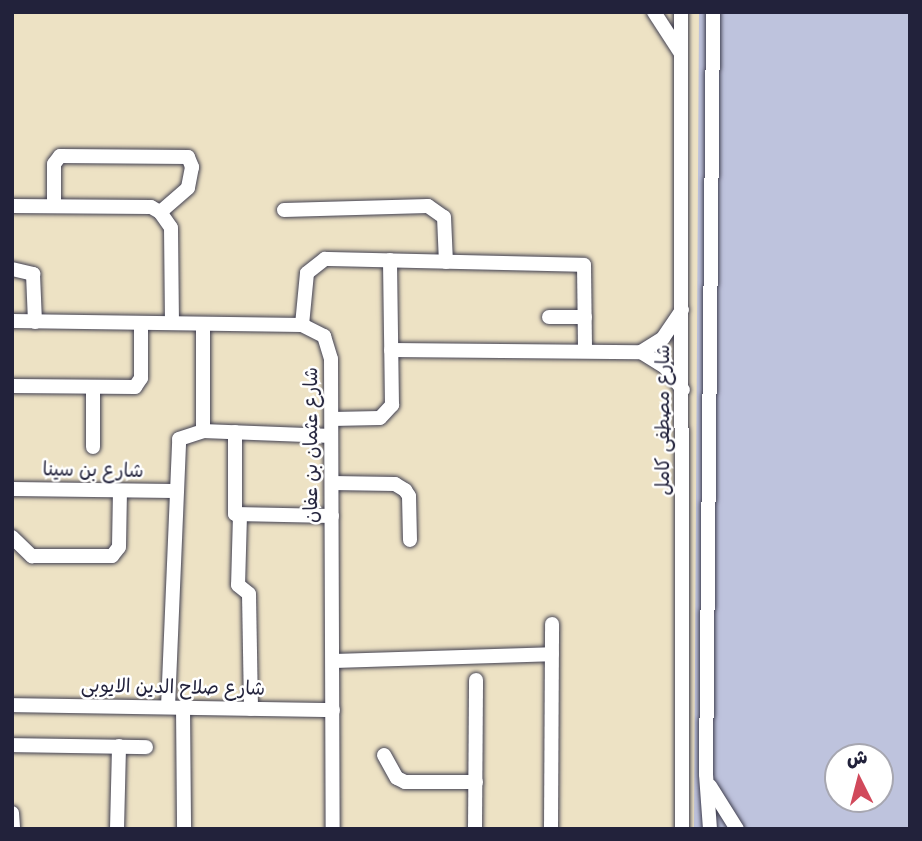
<!DOCTYPE html>
<html>
<head>
<meta charset="utf-8">
<style>
  body { margin:0 }
  #map { position:relative; width:922px; height:841px; overflow:hidden; background:#ede2c4; font-family:"Balsamiq Sans","Playpen Sans Arabic",sans-serif }
  div>[style] { position:absolute }
  .industrial>* { inset:0; background:#bec3dd }
  .roads { filter:drop-shadow(0 0 2px #403f50) drop-shadow(0 0 2px #403f50) }
  .minor>* { height:14px; margin:-7px; padding:0 7px; transform-origin:7px; border-radius:7px; background:#fff }
  span { translate:-50% -50%; white-space:nowrap; text-align:center; line-height:1.15; -webkit-text-stroke:5px #fff; paint-order:stroke }
  .street-label { font-size:19px; color:#22223b }
  .frame { position:absolute; inset:0; border:14px solid #22223b; pointer-events:none }
  .north { position:absolute; left:824px; top:743px; width:70px; height:70px; box-sizing:border-box; background:#fff; border:2px solid #a7a7b1; border-radius:50%; rotate:354deg; font-size:19px; font-weight:700; line-height:28px; text-align:center; color:#22223b }
  .north::after { content:''; display:block; margin:auto; width:24px; height:32px; background:#d1495b; clip-path:polygon(50% 0,100% 100%,50% 72%,0 100%) }
</style>
</head>
<body>
<div id="map">
  <div class="industrial">
    <i style="clip-path:polygon(evenodd,699px 12px,910px 12px,910px 829px,694px 829px,699px 12px,838px 757px,880px 757px,880px 799px,838px 799px,838px 757px)"></i>
  </div>
  <div class="roads">
    <div class="minor">
      <i style="left:654px;top:12px;width:48px;rotate:57deg"></i>
      <i style="left:681px;top:12px;width:817px;rotate:89.93deg"></i>
      <i style="left:12px;top:206px;width:139px;rotate:0.4deg"></i>
      <i style="left:151px;top:207px;width:10px;rotate:29deg"></i>
      <i style="left:160px;top:212px;width:19px;rotate:55deg"></i>
      <i style="left:171px;top:228px;width:95px;rotate:89.4deg"></i>
      <i style="left:54px;top:206px;width:42px;rotate:-90deg"></i>
      <i style="left:54px;top:164px;width:10px;rotate:-53deg"></i>
      <i style="left:60px;top:156px;width:128px;rotate:0.4deg"></i>
      <i style="left:188px;top:157px;width:11px;rotate:68deg"></i>
      <i style="left:192px;top:167px;width:21px;rotate:101deg"></i>
      <i style="left:188px;top:188px;width:37px;rotate:139deg"></i>
      <i style="left:284px;top:210px;width:144px;rotate:-1.6deg"></i>
      <i style="left:428px;top:206px;width:19px;rotate:35deg"></i>
      <i style="left:444px;top:217px;width:45px;rotate:87.5deg"></i>
      <i style="left:12px;top:269px;width:22px;rotate:13deg"></i>
      <i style="left:33px;top:274px;width:48px;rotate:87.6deg"></i>
      <i style="left:549px;top:317px;width:36px"></i>
      <i style="left:12px;top:321px;width:290px;rotate:0.8deg"></i>
      <i style="left:302px;top:325px;width:25px;rotate:27deg"></i>
      <i style="left:324px;top:336px;width:24px;rotate:73deg"></i>
      <i style="left:331px;top:359px;width:470px;rotate:89.8deg"></i>
      <i style="left:203px;top:324px;width:107px;rotate:90deg"></i>
      <i style="left:302px;top:325px;width:52px;rotate:-84.5deg"></i>
      <i style="left:307px;top:273px;width:23px;rotate:-38deg"></i>
      <i style="left:325px;top:259px;width:259px;rotate:1.3deg"></i>
      <i style="left:584px;top:265px;width:86px;rotate:89.3deg"></i>
      <i style="left:391px;top:350px;width:250px;rotate:0.5deg"></i>
      <i style="left:641px;top:352px;width:28px;rotate:32deg"></i>
      <i style="left:665px;top:367px;width:29px;rotate:52deg"></i>
      <i style="left:641px;top:352px;width:26px;rotate:-32deg"></i>
      <i style="left:663px;top:338px;width:34px;rotate:-56deg"></i>
      <i style="left:12px;top:386px;width:123px;rotate:0.5deg"></i>
      <i style="left:135px;top:387px;width:11px;rotate:-56deg"></i>
      <i style="left:141px;top:378px;width:55px;rotate:-90deg"></i>
      <i style="left:93px;top:387px;width:60px;rotate:90deg"></i>
      <i style="left:332px;top:419px;width:48px;rotate:-1.2deg"></i>
      <i style="left:380px;top:418px;width:18px;rotate:-47deg"></i>
      <i style="left:392px;top:405px;width:145px;rotate:-90.8deg"></i>
      <i style="left:235px;top:432px;width:82px;rotate:90deg"></i>
      <i style="left:235px;top:514px;width:97px;rotate:1.2deg"></i>
      <i style="left:332px;top:483px;width:63px;rotate:0.9deg"></i>
      <i style="left:395px;top:484px;width:12px;rotate:31deg"></i>
      <i style="left:405px;top:490px;width:7px;rotate:56deg"></i>
      <i style="left:409px;top:496px;width:44px;rotate:88.7deg"></i>
      <i style="left:12px;top:489px;width:162px;rotate:0.7deg"></i>
      <i style="left:240px;top:515px;width:70px;rotate:91.6deg"></i>
      <i style="left:238px;top:585px;width:14px;rotate:39deg"></i>
      <i style="left:249px;top:594px;width:115px;rotate:89deg"></i>
      <i style="left:12px;top:537px;width:28px;rotate:44deg"></i>
      <i style="left:32px;top:556px;width:80px"></i>
      <i style="left:112px;top:556px;width:11px;rotate:-52deg"></i>
      <i style="left:119px;top:547px;width:56px;rotate:-89deg"></i>
      <i style="left:333px;top:661px;width:219px;rotate:-1.8deg"></i>
      <i style="left:12px;top:705px;width:321px;rotate:0.9deg"></i>
      <i style="left:168px;top:707px;width:268px;rotate:-87.6deg"></i>
      <i style="left:179px;top:439px;width:25px;rotate:-18deg"></i>
      <i style="left:203px;top:431px;width:128px;rotate:2.2deg"></i>
      <i style="left:183px;top:707px;width:122px;rotate:89.5deg"></i>
      <i style="left:12px;top:745px;width:134px;rotate:0.9deg"></i>
      <i style="left:384px;top:755px;width:26px;rotate:61deg"></i>
      <i style="left:397px;top:778px;width:9px;rotate:27deg"></i>
      <i style="left:405px;top:782px;width:71px"></i>
      <i style="left:710px;top:786px;width:51px;rotate:57.9deg"></i>
      <i style="left:12px;top:813px;width:16px;rotate:86deg"></i>
      <i style="left:117px;top:829px;width:83px;rotate:-88.6deg"></i>
      <i style="left:475px;top:829px;width:149px;rotate:-89.6deg"></i>
      <i style="left:551px;top:829px;width:205px;rotate:-89.7deg"></i>
      <i style="left:710px;top:829px;width:55px;rotate:-94.2deg"></i>
      <i style="left:706px;top:774px;width:762px;rotate:-89.47deg"></i>
    </div>
  </div>
  <div class="street-label">
    <span style="left:664px;top:420px;rotate:-90deg">شارع مصطفى كامل</span>
    <span style="left:312px;top:445px;rotate:-90deg">شارع عثمان بن عفان</span>
    <span style="left:93px;top:471px;rotate:1deg">شارع بن سينا</span>
    <span style="left:173px;top:688px;rotate:1deg">شارع صلاح الدين الايوبى</span>
  </div>
  <div class="frame"></div>
  <div class="north">ش</div>
</div>
</body>
</html>
